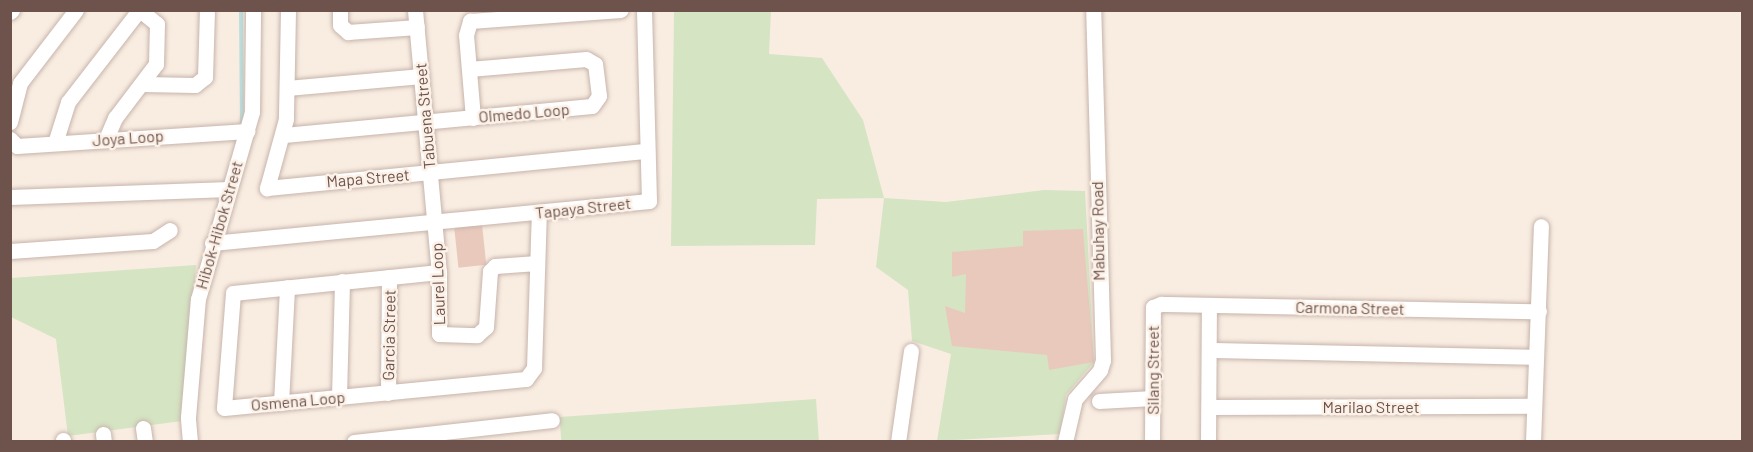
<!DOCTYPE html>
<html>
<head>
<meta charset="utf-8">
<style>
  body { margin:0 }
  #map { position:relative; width:1753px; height:452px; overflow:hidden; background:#f9ede2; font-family:Barlow,sans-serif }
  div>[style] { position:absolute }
  .green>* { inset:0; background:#d5e4c3; transform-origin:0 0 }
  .stream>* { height:4px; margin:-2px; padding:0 2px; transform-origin:2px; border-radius:2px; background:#b9dfdf }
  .building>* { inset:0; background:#eac9bd; transform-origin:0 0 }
  .roads { filter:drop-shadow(0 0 2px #c7b4ab) drop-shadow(0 0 2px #c7b4ab) }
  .minor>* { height:15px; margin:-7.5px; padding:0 7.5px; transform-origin:7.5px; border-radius:7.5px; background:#fff }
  span { translate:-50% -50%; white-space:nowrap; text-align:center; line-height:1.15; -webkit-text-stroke:5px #fcf1e7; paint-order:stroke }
  .street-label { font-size:16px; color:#6d534c }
  .frame { position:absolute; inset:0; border:12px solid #6d534c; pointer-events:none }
</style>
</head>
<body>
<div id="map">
  <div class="green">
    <i style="clip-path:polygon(674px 11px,771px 11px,769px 54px,822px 58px,863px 120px,884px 198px,946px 202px,1044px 190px,1085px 191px,1094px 362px,1066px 395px,1060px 434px,937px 441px,951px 354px,912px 341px,908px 290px,876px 267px,884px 198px,817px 199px,815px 245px,671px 246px)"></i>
    <i style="clip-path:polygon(196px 265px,182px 421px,68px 436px,56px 339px,11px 317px,11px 278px)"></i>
    <i style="left:816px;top:399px;width:42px;height:257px;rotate:86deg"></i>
  </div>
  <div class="stream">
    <i style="left:241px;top:10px;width:112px;rotate:89.5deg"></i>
  </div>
  <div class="building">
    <i style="left:482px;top:224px;width:41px;height:28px;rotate:84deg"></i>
    <i style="clip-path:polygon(1083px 229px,1094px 362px,1049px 370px,1047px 355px,952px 346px,945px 306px,965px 313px,966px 274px,952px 277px,952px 252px,1023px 246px,1023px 231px)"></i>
  </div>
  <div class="roads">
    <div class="minor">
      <i style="left:288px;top:10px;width:109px;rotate:91.1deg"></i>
      <i style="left:286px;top:119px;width:72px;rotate:105.4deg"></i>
      <i style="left:267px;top:188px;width:382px;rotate:-5.6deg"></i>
      <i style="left:340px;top:10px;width:15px;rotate:90deg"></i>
      <i style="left:340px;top:25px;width:11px;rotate:41deg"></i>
      <i style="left:348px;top:32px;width:69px;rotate:-4.1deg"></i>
      <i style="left:415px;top:10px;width:263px;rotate:84.8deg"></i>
      <i style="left:439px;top:272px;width:62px;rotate:90deg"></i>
      <i style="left:439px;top:334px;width:38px;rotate:2deg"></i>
      <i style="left:477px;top:335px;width:12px;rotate:-42deg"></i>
      <i style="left:486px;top:327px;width:56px;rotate:-85.9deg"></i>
      <i style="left:490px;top:271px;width:7px;rotate:-45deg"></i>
      <i style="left:495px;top:266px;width:42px;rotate:-4.1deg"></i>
      <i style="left:10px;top:12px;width:3px;rotate:-45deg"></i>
      <i style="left:142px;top:84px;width:53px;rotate:1.1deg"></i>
      <i style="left:195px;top:85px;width:13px;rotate:-39deg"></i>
      <i style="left:205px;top:77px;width:67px;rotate:-88.3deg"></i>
      <i style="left:287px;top:88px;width:135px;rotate:-5.1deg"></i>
      <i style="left:473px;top:118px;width:83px;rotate:-94.8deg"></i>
      <i style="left:466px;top:35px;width:15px;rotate:-74deg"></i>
      <i style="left:470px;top:21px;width:151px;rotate:-4.2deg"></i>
      <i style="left:10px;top:122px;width:40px;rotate:-75.6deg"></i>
      <i style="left:20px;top:83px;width:92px;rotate:-52.5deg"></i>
      <i style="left:284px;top:135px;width:309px;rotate:-5.4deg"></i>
      <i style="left:592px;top:106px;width:12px;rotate:-55deg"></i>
      <i style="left:599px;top:96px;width:32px;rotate:-97deg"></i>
      <i style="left:595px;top:64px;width:10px;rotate:-151deg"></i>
      <i style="left:586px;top:59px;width:117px;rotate:175.1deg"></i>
      <i style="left:10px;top:139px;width:10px;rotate:45deg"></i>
      <i style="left:17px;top:146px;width:231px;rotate:-3.7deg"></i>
      <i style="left:106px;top:139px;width:23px;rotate:-67deg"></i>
      <i style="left:115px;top:118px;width:68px;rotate:-52.8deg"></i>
      <i style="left:156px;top:64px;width:40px;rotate:-88.6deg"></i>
      <i style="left:157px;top:24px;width:22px;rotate:-141deg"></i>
      <i style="left:55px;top:143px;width:43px;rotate:-72.4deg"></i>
      <i style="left:68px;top:102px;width:116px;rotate:-52.3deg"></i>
      <i style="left:10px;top:197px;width:219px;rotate:-2.1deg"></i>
      <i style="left:212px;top:243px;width:439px;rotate:-5.5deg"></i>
      <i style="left:649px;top:201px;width:191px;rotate:-91.5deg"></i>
      <i style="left:10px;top:251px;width:143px;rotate:-4deg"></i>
      <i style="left:153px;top:241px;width:20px;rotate:-33deg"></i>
      <i style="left:439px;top:272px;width:207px;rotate:174.2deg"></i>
      <i style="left:233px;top:293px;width:115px;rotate:94.5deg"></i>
      <i style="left:224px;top:408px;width:303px;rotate:-5.5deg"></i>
      <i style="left:526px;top:379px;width:14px;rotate:-54deg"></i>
      <i style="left:534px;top:368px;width:155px;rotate:-88.2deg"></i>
      <i style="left:1209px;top:350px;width:326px;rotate:1.2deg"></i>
      <i style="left:388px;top:393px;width:116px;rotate:-89.5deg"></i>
      <i style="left:339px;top:397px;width:116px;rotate:-88.5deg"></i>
      <i style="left:1099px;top:401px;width:54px;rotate:-3.2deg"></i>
      <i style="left:281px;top:403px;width:116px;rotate:-87deg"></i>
      <i style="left:1209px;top:407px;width:325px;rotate:-0.2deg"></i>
      <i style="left:143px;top:428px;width:14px;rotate:82deg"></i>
      <i style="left:103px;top:434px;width:8px;rotate:83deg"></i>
      <i style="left:63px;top:440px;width:2px;rotate:90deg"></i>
      <i style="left:190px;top:442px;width:25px;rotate:-95deg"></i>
      <i style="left:188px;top:417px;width:118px;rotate:-85.2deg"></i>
      <i style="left:198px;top:299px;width:195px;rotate:-73.9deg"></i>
      <i style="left:252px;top:112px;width:102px;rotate:-89.4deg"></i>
      <i style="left:354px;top:442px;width:199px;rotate:-6.3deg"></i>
      <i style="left:898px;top:442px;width:92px;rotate:-81.9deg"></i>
      <i style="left:1065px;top:442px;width:44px;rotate:-76.9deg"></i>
      <i style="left:1075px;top:399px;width:38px;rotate:-49deg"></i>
      <i style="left:1100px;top:370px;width:10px;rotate:-73deg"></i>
      <i style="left:1103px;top:360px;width:350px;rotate:-91.6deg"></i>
      <i style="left:1152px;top:442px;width:135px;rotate:-89.6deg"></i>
      <i style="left:1153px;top:307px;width:9px;rotate:-21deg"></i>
      <i style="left:1161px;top:304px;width:378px;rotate:1.1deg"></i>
      <i style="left:1208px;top:442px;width:137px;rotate:-89.6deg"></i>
      <i style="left:1533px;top:442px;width:216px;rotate:-87.9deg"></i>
    </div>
  </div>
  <div class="street-label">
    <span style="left:524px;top:113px;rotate:-5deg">Olmedo Loop</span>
    <span style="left:425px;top:116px;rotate:-95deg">Tabuena Street</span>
    <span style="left:128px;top:138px;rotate:-4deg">Joya Loop</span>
    <span style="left:368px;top:178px;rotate:-5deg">Mapa Street</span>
    <span style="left:583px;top:208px;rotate:-6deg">Tapaya Street</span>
    <span style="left:219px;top:225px;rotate:-74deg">Hibok-Hibok Street</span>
    <span style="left:1098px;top:231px;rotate:-91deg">Mabuhay Road</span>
    <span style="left:438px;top:284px;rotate:-92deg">Laurel Loop</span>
    <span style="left:1350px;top:308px;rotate:1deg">Carmona Street</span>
    <span style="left:389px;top:335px;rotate:-89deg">Garcia Street</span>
    <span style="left:1153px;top:370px;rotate:-90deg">Silang Street</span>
    <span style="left:298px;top:401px;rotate:-5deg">Osmena Loop</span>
    <span style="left:1371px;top:407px">Marilao Street</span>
  </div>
  <div class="frame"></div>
</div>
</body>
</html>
